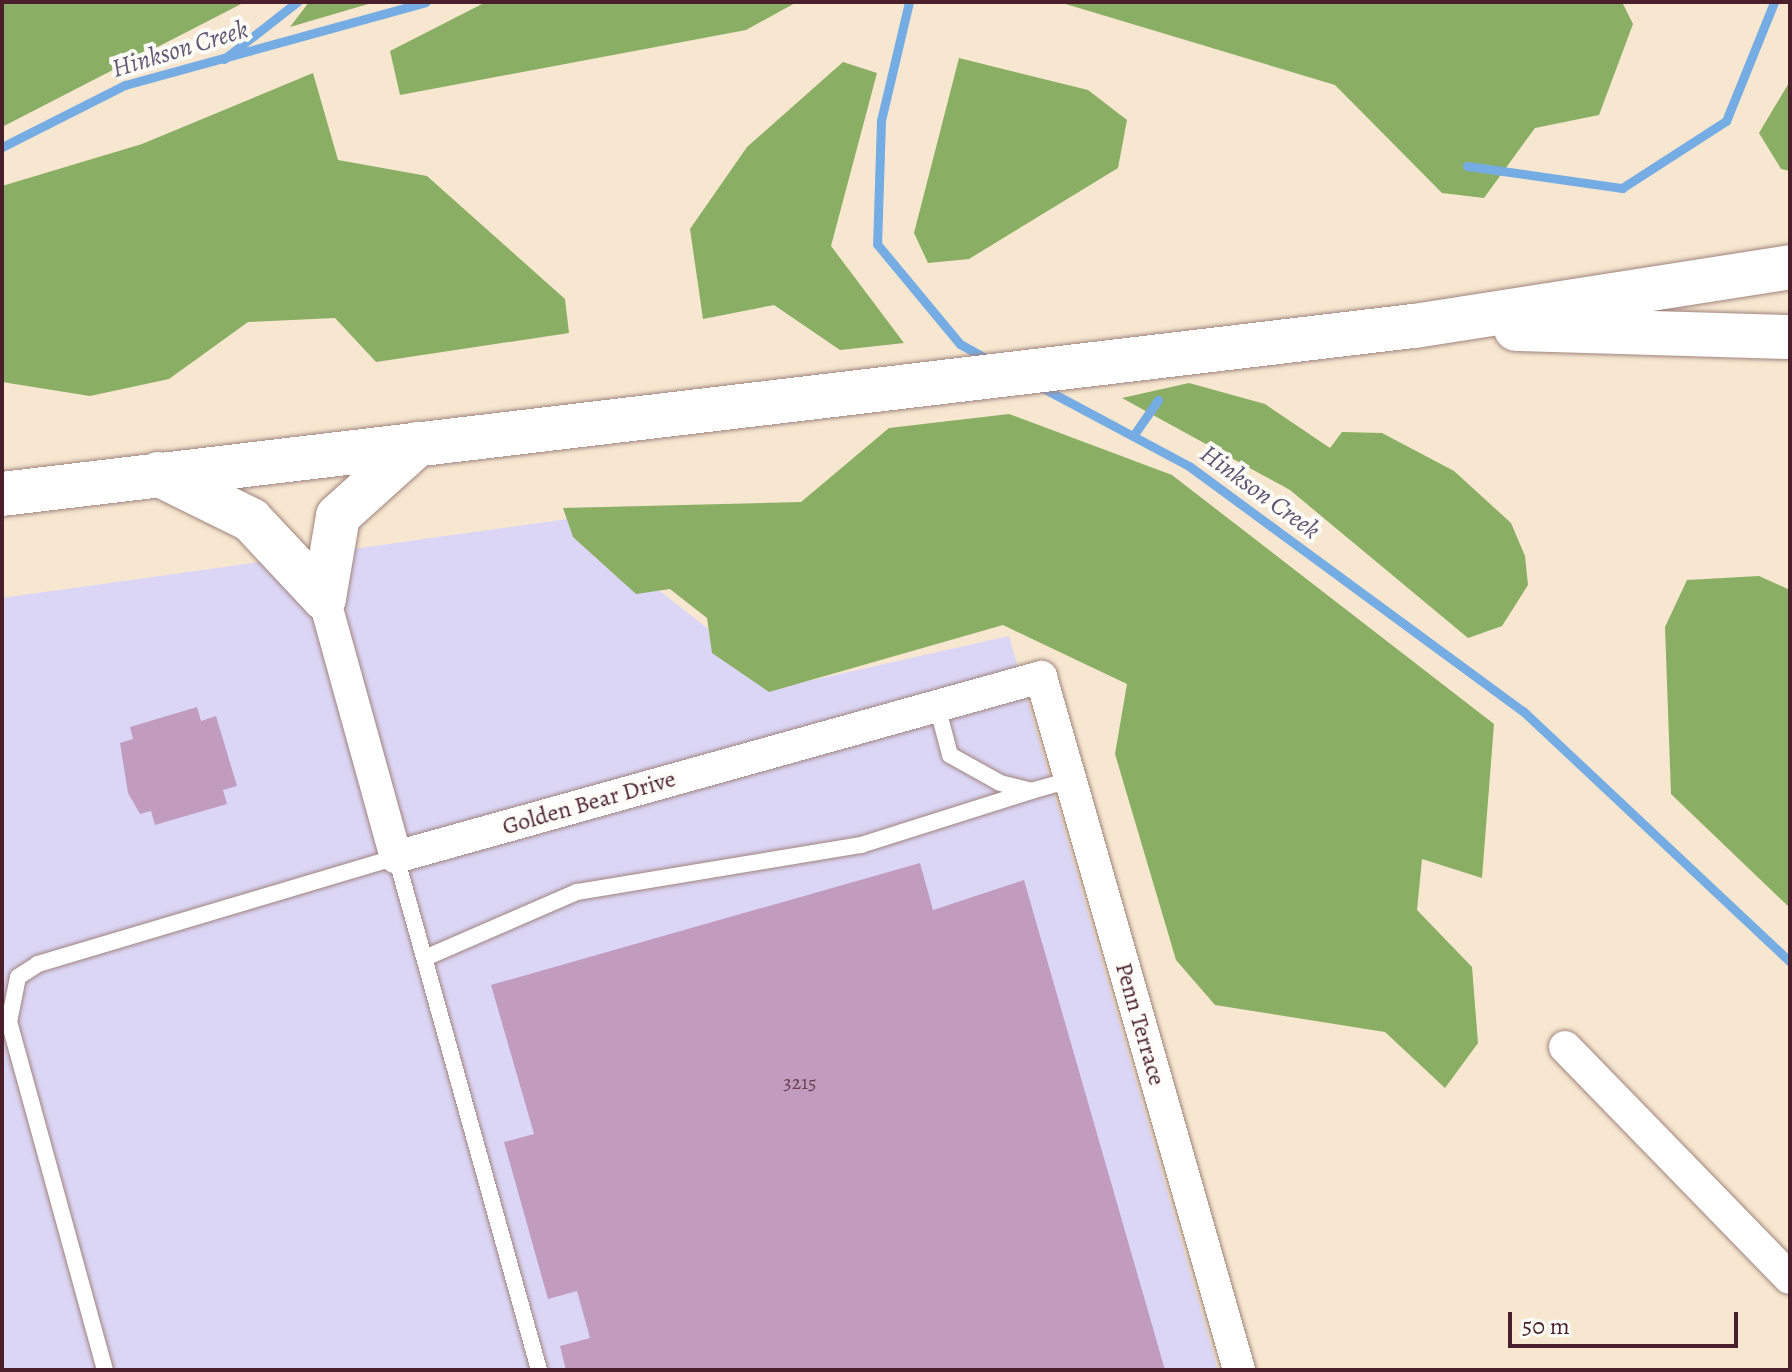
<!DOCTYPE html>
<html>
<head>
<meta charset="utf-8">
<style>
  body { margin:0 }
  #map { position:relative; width:1792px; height:1372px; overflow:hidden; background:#f7e7d0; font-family:Alegreya,serif }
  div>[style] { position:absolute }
  .built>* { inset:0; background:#dcd6f6 }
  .forest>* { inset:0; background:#8aae63 }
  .stream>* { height:9px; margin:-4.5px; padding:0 4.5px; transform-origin:4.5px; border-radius:4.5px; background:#76ace4 }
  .building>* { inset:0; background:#c19cbf }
  .roads { filter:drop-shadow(0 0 2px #a0837e) drop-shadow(0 0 2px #a0837e) }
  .lane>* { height:16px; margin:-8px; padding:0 8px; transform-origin:8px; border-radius:8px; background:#fff }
  .street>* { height:32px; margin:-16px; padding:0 16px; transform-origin:16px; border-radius:16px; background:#fff }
  .highway>* { height:44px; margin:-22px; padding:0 22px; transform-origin:22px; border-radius:22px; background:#fff }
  span { translate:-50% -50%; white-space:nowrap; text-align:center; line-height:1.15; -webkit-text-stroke:8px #fdfcf7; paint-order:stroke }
  .number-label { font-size:20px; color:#683e50 }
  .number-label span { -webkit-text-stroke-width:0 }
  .street-label { font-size:24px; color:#4a1f2b }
  .water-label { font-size:26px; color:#5c5775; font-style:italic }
  .frame { position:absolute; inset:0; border:4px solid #4a1f2b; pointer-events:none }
  .scale { position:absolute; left:1508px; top:1312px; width:230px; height:36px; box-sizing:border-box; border:4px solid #4a1f2b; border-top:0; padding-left:10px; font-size:24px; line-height:28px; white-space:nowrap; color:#4a1f2b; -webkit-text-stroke:6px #fdfcf7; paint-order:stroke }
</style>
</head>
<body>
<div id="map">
  <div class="built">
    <i style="clip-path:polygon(568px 519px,782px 687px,1009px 636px,1218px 1370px,2px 1370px,2px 598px)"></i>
  </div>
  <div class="forest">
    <i style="clip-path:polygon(2px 2px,245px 2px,2px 127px)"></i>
    <i style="clip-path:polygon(309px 2px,375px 2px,290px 27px)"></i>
    <i style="clip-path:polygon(486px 2px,797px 2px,746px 30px,400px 95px,390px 51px)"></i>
    <i style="clip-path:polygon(1059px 2px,1622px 2px,1633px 24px,1599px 115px,1535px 128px,1484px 198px,1442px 193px,1335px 85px)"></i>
    <i style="clip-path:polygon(959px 58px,1088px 90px,1127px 120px,1118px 168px,969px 259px,928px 263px,914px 233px)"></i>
    <i style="clip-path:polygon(843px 62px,877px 73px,831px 246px,904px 343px,840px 350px,774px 305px,703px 319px,690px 229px,747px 147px)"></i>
    <i style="clip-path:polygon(313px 73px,338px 160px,427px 176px,565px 299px,569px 333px,376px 362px,335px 318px,248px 322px,169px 379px,90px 396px,2px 382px,2px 186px,142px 144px)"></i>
    <i style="clip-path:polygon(1790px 81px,1790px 171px,1781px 169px,1759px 133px)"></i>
    <i style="clip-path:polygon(1189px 383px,1265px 404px,1330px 448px,1342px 432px,1382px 433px,1454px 471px,1511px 523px,1525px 556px,1528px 585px,1502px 626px,1468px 638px,1290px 490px,1122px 398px)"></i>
    <i style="clip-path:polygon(1009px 414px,1172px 475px,1494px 724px,1482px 878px,1422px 859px,1417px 910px,1472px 967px,1478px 1043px,1445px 1088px,1385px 1032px,1215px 1005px,1176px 960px,1115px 754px,1127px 684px,1003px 625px,769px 692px,712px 653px,707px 618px,670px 589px,636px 594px,573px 537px,563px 508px,801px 502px,889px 428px)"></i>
    <i style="clip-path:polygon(1759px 576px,1790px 590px,1790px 908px,1671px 794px,1665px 627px,1687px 580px)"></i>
  </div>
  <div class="stream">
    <i style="left:909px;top:2px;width:121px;rotate:103.3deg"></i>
    <i style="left:881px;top:120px;width:124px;rotate:91.8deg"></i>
    <i style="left:877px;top:244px;width:130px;rotate:50.3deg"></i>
    <i style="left:960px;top:344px;width:33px;rotate:29deg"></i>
    <i style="left:224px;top:59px;width:93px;rotate:-38deg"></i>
    <i style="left:2px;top:147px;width:138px;rotate:-26.8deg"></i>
    <i style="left:125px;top:85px;width:312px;rotate:-15.4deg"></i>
    <i style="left:1467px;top:166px;width:157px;rotate:8.1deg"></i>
    <i style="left:1622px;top:188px;width:124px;rotate:-32.8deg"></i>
    <i style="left:1726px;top:121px;width:128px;rotate:-68deg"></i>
    <i style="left:1041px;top:387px;width:168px;rotate:28.1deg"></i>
    <i style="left:1189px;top:466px;width:414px;rotate:36.3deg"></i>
    <i style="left:1523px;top:711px;width:366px;rotate:43.2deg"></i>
    <i style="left:1133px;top:436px;width:44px;rotate:-55.2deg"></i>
  </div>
  <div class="building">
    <i style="clip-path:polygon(197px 707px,201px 721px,216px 716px,237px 786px,223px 790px,227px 804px,155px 825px,151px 811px,140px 814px,128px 793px,120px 743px,133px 739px,130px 727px)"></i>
    <i style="clip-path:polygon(920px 863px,933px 910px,1024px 880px,1165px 1370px,566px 1370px,560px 1346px,590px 1338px,577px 1291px,548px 1299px,504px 1142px,534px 1134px,491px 985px)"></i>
  </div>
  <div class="roads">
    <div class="lane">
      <i style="left:937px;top:706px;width:51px;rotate:75.1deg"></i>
      <i style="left:950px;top:755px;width:57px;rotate:29.2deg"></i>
      <i style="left:1000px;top:783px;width:32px;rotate:14deg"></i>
      <i style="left:1031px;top:791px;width:41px;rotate:-15.8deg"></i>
      <i style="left:425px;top:958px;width:166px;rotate:-23.5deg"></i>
      <i style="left:577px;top:892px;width:288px;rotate:-9.4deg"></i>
      <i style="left:861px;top:845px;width:178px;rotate:-17.6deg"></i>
      <i style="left:105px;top:1370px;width:361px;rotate:-105.4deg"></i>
      <i style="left:9px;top:1022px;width:46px;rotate:-78.7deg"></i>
      <i style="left:18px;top:977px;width:24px;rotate:-33deg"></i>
      <i style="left:38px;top:964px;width:374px;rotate:-16.6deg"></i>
      <i style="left:396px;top:857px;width:533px;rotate:74.42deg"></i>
    </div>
    <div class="street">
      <i style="left:324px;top:598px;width:269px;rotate:74.5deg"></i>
      <i style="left:396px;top:857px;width:670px;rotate:-15.59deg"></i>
      <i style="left:1041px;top:677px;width:721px;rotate:74.05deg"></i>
      <i style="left:1565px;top:1047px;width:322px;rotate:45.8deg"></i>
    </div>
    <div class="highway">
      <i style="left:1516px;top:329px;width:274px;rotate:1.7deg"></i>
      <i style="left:158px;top:474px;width:104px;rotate:26.3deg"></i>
      <i style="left:251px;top:520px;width:107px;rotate:46.9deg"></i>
      <i style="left:2px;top:494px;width:1422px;rotate:-6.79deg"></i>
      <i style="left:1414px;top:326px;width:381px;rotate:-8.9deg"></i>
      <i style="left:324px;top:598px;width:83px;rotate:-80.3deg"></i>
      <i style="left:338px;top:516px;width:108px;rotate:-42deg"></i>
    </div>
  </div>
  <div class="number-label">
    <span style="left:800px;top:1082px">3215</span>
  </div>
  <div class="street-label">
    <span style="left:589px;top:803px;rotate:-16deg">Golden Bear Drive</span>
    <span style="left:1140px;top:1024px;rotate:74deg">Penn Terrace</span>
  </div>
  <div class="water-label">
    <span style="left:180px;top:49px;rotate:-17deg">Hinkson Creek</span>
    <span style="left:1260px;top:492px;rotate:36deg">Hinkson Creek</span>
  </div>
  <div class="frame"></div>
  <div class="scale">50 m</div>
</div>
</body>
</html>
